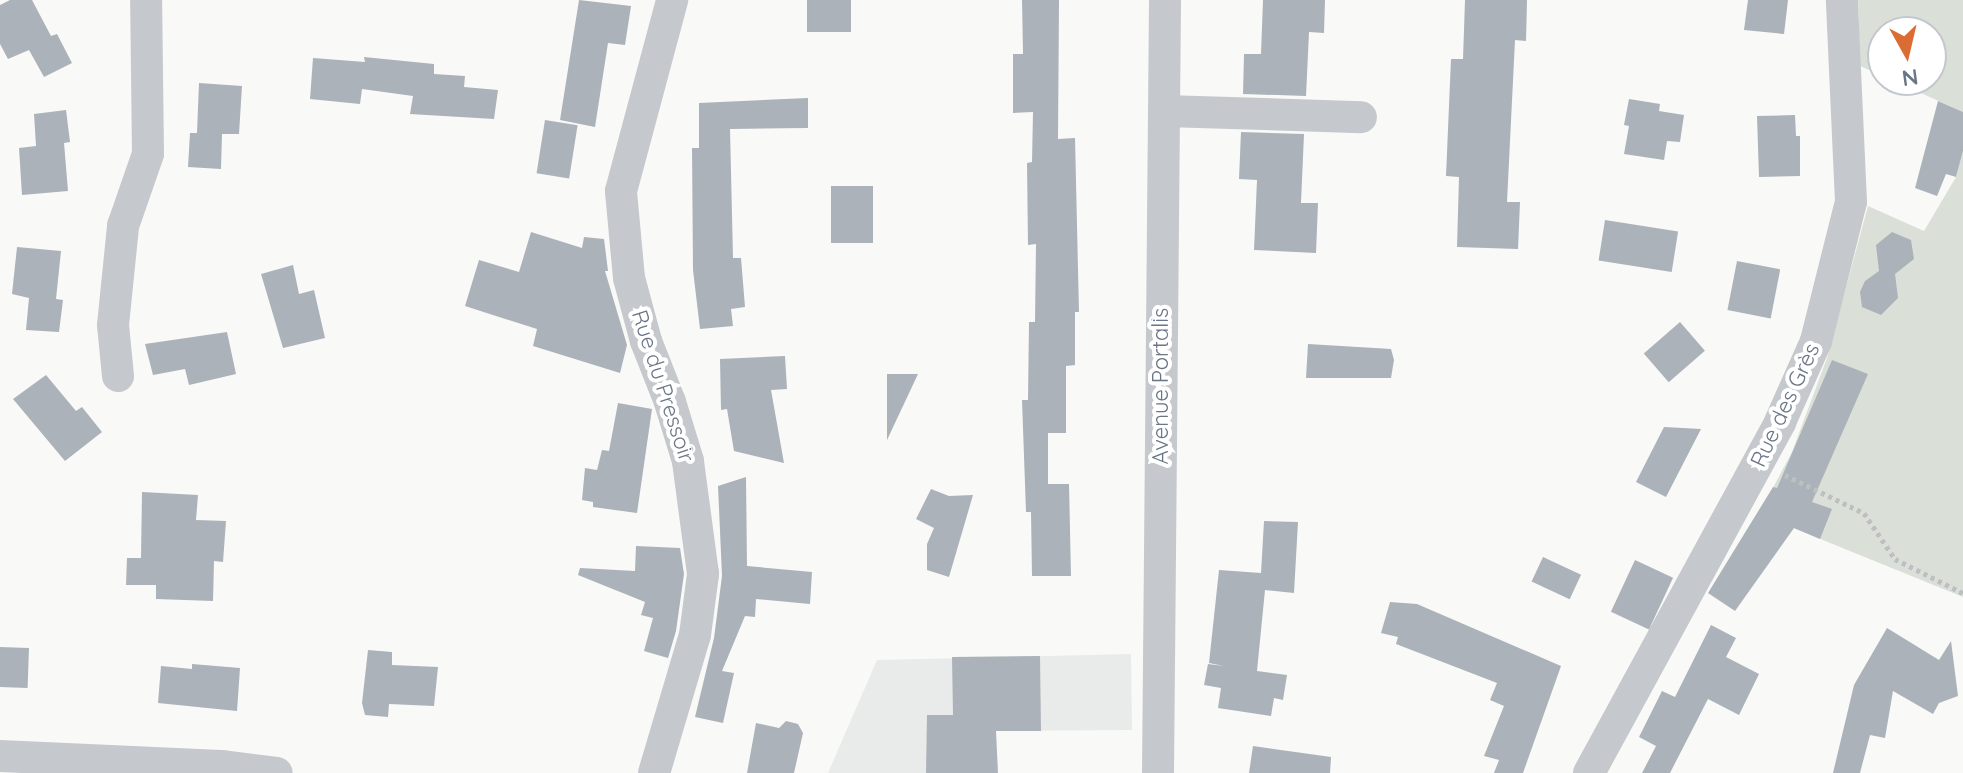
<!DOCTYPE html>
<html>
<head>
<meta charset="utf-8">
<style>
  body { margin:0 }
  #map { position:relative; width:1963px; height:773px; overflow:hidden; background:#f9f9f7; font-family:Quicksand,sans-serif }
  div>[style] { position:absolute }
  .built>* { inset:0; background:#e9ebea }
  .green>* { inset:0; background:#dae0d8 }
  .building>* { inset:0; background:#abb2b9; transform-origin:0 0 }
  .path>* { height:5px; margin-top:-2.5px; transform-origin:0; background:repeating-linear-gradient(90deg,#bdbfc2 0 4px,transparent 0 8px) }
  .minor>* { height:32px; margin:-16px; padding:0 16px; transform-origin:16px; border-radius:16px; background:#c5c8cc }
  span { translate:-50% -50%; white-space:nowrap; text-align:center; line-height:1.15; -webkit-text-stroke:8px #fff; paint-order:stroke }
  .street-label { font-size:22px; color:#697686 }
  .north { position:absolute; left:1867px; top:16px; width:80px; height:80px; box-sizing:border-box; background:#fff; border:2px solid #c3c8cf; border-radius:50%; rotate:172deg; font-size:22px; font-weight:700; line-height:32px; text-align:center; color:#697686 }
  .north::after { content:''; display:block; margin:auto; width:28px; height:36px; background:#db6d34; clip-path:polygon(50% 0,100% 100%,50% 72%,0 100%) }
</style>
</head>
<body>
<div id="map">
  <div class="built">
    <i style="clip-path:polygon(1131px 654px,1132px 730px,953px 731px,953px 773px,828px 773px,877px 660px)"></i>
  </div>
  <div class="green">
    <i style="clip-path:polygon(1858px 0,1963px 0,1963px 112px,1892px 80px,1931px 80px,1931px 32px,1883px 32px,1883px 76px,1860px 66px)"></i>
    <i style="clip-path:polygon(1963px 151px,1963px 597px,1759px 514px,1792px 452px,1827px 358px,1868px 206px,1924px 231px,1956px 177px)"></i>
  </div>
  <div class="building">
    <i style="clip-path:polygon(10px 0,32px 0,51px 36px,57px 34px,72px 63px,44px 77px,29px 50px,8px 59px,0 44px,0 5px)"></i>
    <i style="clip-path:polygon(579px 0,631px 6px,625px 45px,608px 43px,595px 127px,560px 120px)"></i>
    <i style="left:807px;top:0;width:44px;height:32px"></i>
    <i style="clip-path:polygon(1022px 0,1059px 0,1058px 139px,1075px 138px,1079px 312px,1075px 312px,1075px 365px,1066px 366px,1066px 433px,1048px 433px,1048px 484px,1069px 484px,1071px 576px,1032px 576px,1031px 512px,1026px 512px,1022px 400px,1028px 400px,1029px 322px,1035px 322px,1036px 244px,1028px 245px,1027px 163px,1032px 162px,1033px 112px,1013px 113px,1013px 54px,1023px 54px)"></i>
    <i style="clip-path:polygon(1263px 0,1325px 0,1324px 33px,1309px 32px,1306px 96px,1243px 94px,1244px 54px,1261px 54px)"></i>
    <i style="clip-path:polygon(1465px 0,1527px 0,1526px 41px,1515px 40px,1507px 202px,1520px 202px,1518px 249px,1457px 247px,1459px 177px,1446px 176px,1451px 59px,1463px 59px)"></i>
    <i style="clip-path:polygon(1748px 0,1788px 0,1784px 34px,1744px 30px)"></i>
    <i style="clip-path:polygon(364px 57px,434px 64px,434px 74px,465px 76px,464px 87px,498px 90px,494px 119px,410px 114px,413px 96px,362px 89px,360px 104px,310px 99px,313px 58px,365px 62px)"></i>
    <i style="clip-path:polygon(199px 83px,242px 86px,239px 134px,222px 134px,221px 169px,188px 167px,190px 133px,197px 133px)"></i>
    <i style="clip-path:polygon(808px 98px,808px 128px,730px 129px,733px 258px,741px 258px,745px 307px,731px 309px,733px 326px,700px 329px,693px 270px,692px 148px,699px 148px,699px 103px)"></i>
    <i style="clip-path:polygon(1629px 99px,1660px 104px,1659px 111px,1684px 115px,1680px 142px,1667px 141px,1664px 160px,1624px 154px,1629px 126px,1624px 125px)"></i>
    <i style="clip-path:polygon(1938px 101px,1963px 112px,1963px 151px,1956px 177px,1946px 174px,1937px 196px,1915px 188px)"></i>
    <i style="clip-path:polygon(66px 110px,70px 142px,64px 143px,68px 191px,22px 195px,19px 148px,36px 146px,34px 114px)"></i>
    <i style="clip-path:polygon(1795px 115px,1796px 136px,1800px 136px,1800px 176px,1759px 177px,1757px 116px)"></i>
    <i style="left:545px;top:120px;width:33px;height:54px;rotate:9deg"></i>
    <i style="clip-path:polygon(1241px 132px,1304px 134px,1301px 203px,1318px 203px,1316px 253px,1254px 250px,1257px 180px,1239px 179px)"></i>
    <i style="left:831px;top:186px;width:42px;height:57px"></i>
    <i style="left:1605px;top:220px;width:74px;height:41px;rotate:9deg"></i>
    <i style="clip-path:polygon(531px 232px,582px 248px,584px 237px,604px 239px,608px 271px,605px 271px,627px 345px,620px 373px,533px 346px,537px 329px,465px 306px,479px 260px,519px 272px)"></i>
    <i style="clip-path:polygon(1892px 232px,1911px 240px,1914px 259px,1895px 274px,1898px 298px,1881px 315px,1862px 307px,1860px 292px,1865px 281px,1879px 271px,1876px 245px)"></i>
    <i style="clip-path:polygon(17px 247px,61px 251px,56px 299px,63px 300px,59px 332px,26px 330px,29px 298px,12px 294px)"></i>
    <i style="left:1737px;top:261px;width:44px;height:50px;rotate:11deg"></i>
    <i style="clip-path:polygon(293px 265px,299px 294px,314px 290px,325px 338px,283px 348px,261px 274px)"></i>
    <i style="left:1680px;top:322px;width:38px;height:48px;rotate:49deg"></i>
    <i style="clip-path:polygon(227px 332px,236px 374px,189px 385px,185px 369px,153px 375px,145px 344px)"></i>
    <i style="clip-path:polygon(1308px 344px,1391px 349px,1394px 360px,1391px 378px,1306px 378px)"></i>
    <i style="clip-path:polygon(785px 356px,787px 389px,771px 390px,784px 463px,734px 451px,727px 409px,721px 410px,720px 359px)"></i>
    <i style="clip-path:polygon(1832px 360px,1868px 374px,1812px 502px,1832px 509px,1820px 539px,1794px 528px,1735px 611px,1708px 593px,1773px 487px,1777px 488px)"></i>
    <i style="clip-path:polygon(887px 374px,918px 374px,887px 440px)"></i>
    <i style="clip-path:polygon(46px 375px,76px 411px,82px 407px,102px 432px,65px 461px,13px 399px)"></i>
    <i style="clip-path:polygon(618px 403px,652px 409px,637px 513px,593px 507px,593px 502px,582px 500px,585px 468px,597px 470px,602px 450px,609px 451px)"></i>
    <i style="clip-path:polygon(1664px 427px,1701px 429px,1666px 497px,1636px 482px)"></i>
    <i style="clip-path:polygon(746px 477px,747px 566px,812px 572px,810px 604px,756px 599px,755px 617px,745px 616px,722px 671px,734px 673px,723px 723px,695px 717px,714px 638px,722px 576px,718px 486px)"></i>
    <i style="clip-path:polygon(931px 489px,949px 496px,973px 495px,949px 577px,927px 570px,927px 544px,934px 528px,916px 519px)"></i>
    <i style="clip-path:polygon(142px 492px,198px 495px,196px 520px,226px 521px,223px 562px,214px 561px,213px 601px,156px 599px,156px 585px,126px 585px,127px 558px,141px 558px)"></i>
    <i style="clip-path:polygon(1264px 521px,1298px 522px,1294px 593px,1265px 590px,1257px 671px,1287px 675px,1283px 700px,1274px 698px,1271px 716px,1218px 708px,1221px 688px,1204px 685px,1208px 664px,1224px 666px,1209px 663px,1219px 570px,1261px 573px)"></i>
    <i style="clip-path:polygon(636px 546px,680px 548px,684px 574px,676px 631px,668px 658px,644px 651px,653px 618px,641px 615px,645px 602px,578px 575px,580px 568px,635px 571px)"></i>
    <i style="left:1543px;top:557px;width:42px;height:27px;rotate:25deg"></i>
    <i style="left:1635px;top:560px;width:42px;height:57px;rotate:25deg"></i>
    <i style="clip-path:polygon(1390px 602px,1417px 604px,1561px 666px,1523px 773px,1494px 773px,1499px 760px,1484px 756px,1504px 706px,1490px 700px,1497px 683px,1396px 644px,1398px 637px,1381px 633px)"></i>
    <i style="clip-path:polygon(1711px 625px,1736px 638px,1726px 657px,1759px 674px,1739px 715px,1708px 699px,1670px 773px,1642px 773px,1656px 746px,1639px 737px,1662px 691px,1675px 697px)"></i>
    <i style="clip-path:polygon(1887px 628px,1939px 660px,1951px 641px,1958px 696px,1939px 703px,1933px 714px,1893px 691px,1885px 738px,1870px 735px,1860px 773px,1833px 773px,1854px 685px)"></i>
    <i style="left:0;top:647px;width:29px;height:40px;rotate:2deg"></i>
    <i style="clip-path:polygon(368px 650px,392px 652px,392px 665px,438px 667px,434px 706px,389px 704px,388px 717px,365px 715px,362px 703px)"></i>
    <i style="clip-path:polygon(1040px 656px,1041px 731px,996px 731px,998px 773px,926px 773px,927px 715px,953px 715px,952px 657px)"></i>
    <i style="clip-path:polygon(192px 664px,240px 668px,237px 711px,158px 703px,161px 666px,192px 669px)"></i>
    <i style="clip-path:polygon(786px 721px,798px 724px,803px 733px,794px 773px,747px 773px,756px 723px,779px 728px)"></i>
    <i style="clip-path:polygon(1253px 746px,1331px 757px,1330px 773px,1249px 773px)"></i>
  </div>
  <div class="path">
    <i style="left:1785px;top:475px;width:88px;rotate:25.7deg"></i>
    <i style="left:1864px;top:513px;width:55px;rotate:56deg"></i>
    <i style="left:1895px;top:559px;width:76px;rotate:26.6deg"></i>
  </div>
  <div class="minor">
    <i style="left:1165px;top:111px;width:196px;rotate:1.8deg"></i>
    <i style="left:118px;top:376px;width:51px;rotate:-95.6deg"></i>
    <i style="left:113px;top:325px;width:100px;rotate:-84.2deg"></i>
    <i style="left:123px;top:226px;width:76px;rotate:-70.9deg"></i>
    <i style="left:148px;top:154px;width:154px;rotate:-90.7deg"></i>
    <i style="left:0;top:756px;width:221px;rotate:2.6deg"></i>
    <i style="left:221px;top:766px;width:56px;rotate:7.1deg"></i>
    <i style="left:654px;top:773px;width:144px;rotate:-73.5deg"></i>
    <i style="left:695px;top:635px;width:62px;rotate:-82.5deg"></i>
    <i style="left:703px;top:574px;width:114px;rotate:-97.6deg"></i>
    <i style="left:688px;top:461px;width:62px;rotate:-107deg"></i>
    <i style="left:670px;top:402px;width:66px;rotate:-111.5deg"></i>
    <i style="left:646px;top:341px;width:65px;rotate:-105.1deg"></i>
    <i style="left:629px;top:278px;width:87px;rotate:-95.3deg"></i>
    <i style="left:621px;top:191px;width:198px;rotate:-75deg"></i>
    <i style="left:1158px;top:773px;width:773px;rotate:-89.48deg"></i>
    <i style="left:1589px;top:773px;width:400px;rotate:-61.4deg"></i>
    <i style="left:1780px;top:422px;width:89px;rotate:-66deg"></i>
    <i style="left:1816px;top:341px;width:143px;rotate:-75.9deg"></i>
    <i style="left:1851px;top:202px;width:202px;rotate:-92.6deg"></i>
  </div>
  <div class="street-label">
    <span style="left:663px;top:386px;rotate:72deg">Rue du Pressoir</span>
    <span style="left:1161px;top:386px;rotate:-90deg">Avenue Portalis</span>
    <span style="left:1785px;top:405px;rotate:-65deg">Rue des Grès</span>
  </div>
  <div class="north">N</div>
</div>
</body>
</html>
